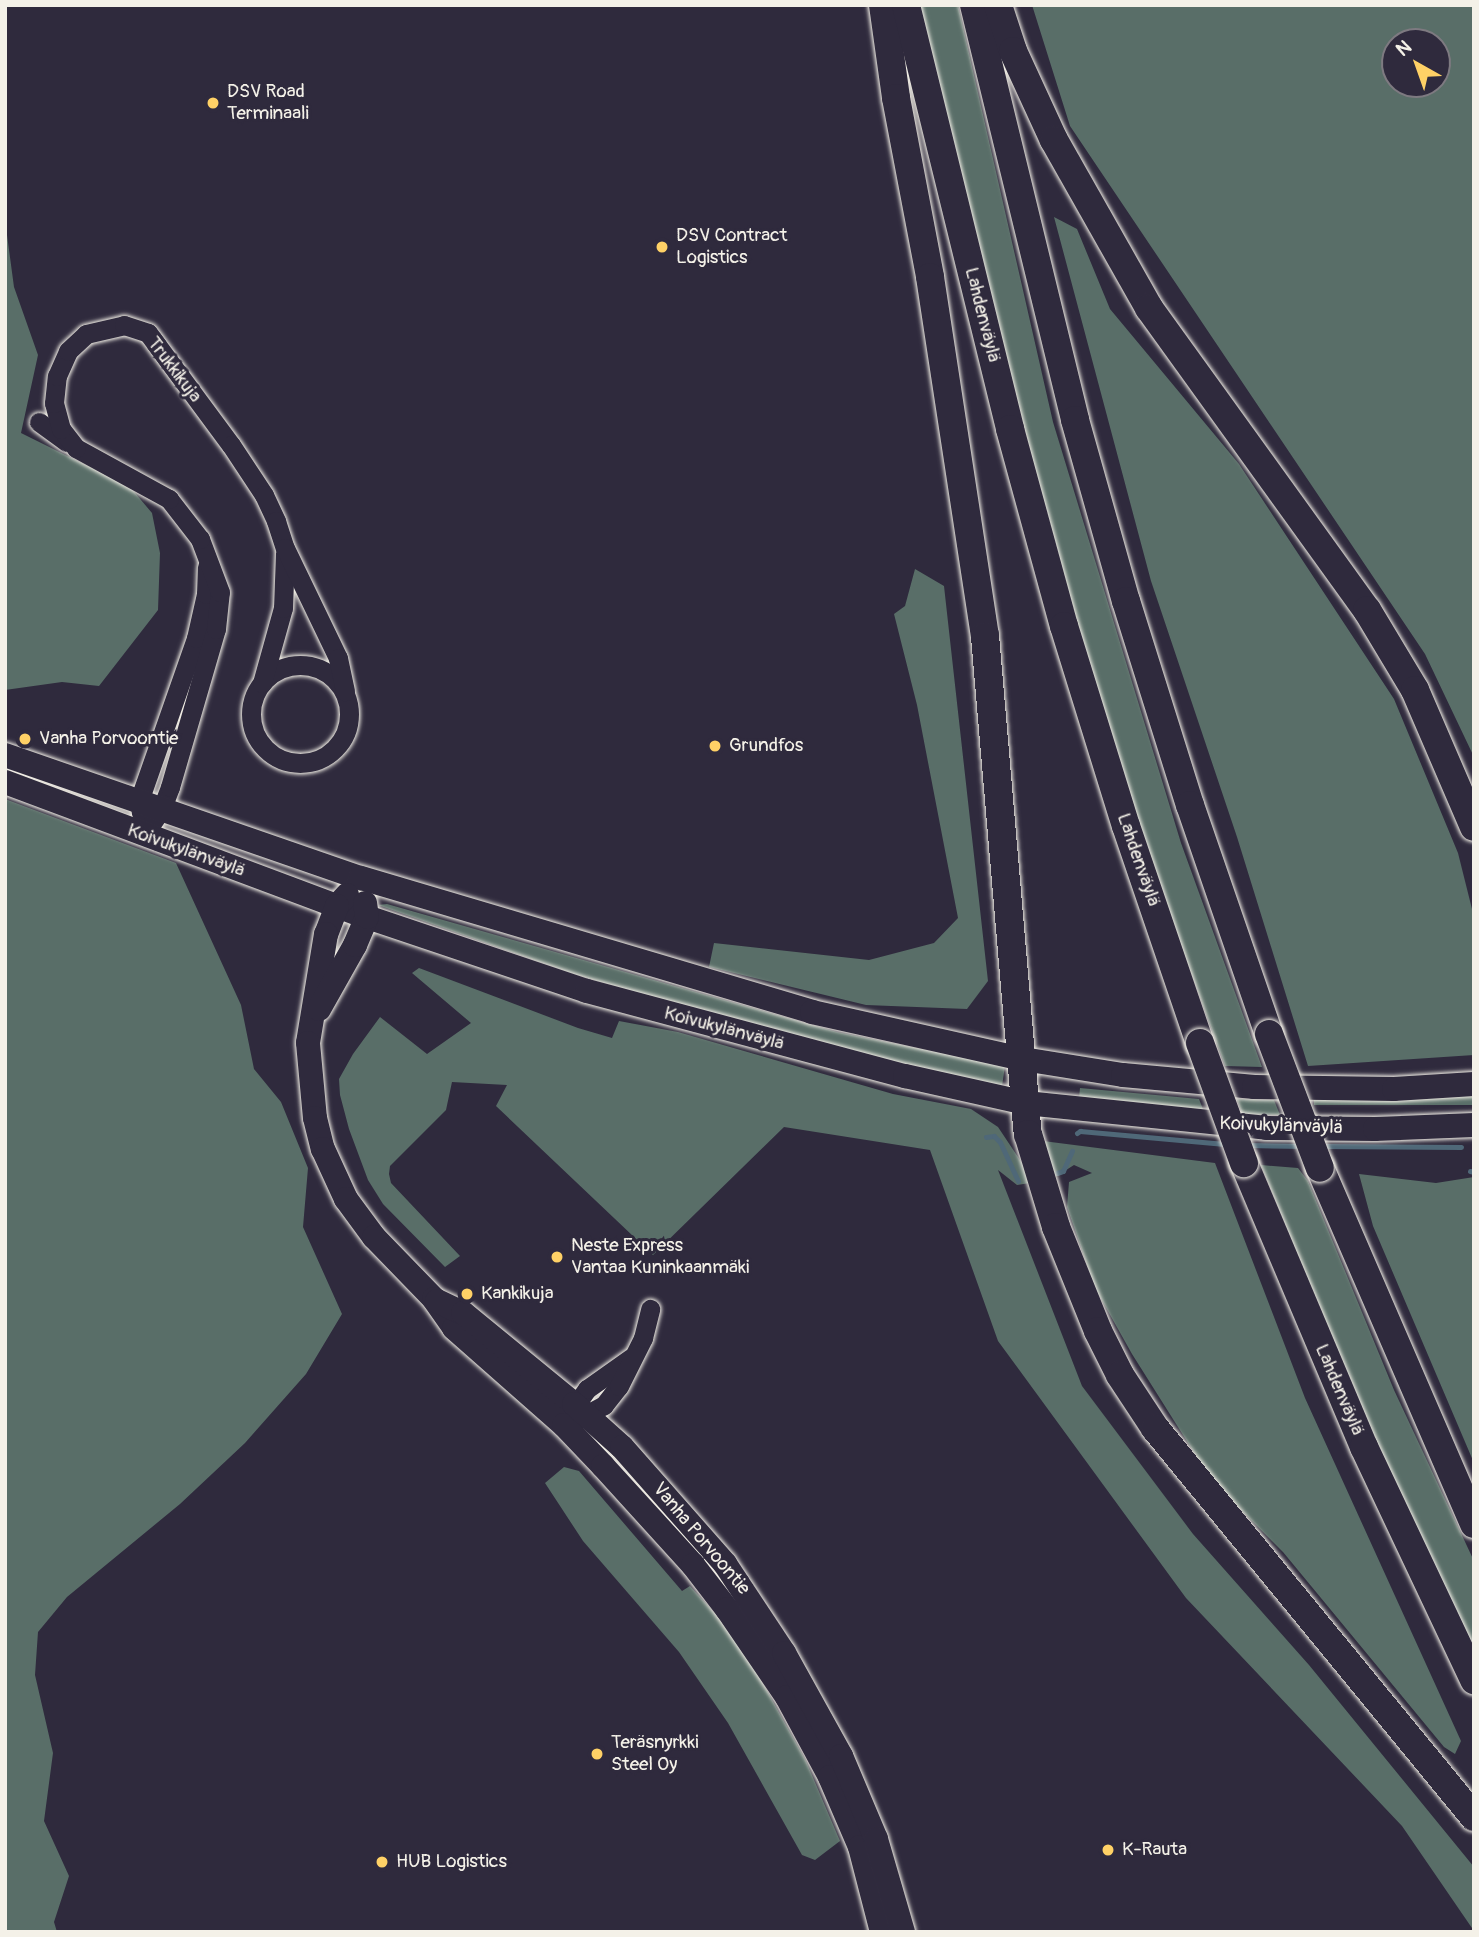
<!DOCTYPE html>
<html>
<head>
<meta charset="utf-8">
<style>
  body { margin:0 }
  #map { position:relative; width:1479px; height:1937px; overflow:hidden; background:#2f2a3d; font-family:Pangolin,sans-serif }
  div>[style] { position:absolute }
  .green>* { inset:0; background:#596e68; transform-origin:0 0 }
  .stream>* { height:5px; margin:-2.5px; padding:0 2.5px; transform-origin:2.5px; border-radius:2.5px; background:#4f6878 }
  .roads { filter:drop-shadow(0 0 2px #f4f1e8) drop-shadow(0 0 2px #f4f1e8) }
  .minor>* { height:19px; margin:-9.5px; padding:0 9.5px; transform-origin:9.5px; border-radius:9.5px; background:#2f2a3d }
  .minor>.ring { margin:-9.5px; padding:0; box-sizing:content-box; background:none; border:19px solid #2f2a3d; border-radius:50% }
  .major>* { height:24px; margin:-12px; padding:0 12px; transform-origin:12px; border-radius:12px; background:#2f2a3d }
  .highway>* { height:28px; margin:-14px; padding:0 14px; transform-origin:14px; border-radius:14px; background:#2f2a3d }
  .bridges { filter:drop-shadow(0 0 2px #f4f1e8) drop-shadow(0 0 2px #f4f1e8) }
  .highway-bridge>* { height:28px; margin:-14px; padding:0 14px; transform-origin:14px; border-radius:14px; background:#2f2a3d }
  .dots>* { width:19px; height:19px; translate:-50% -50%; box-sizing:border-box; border:4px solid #2f2a3d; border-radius:50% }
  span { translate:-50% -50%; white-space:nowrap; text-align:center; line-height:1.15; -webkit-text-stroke:6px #2f2a3d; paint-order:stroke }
  .poi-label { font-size:19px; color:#f4f1e8 }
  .left { translate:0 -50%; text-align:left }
  .street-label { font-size:19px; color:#f4f1e8 }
  .frame { position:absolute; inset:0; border:7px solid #f4f1e8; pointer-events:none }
  .north { position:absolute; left:1381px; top:28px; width:70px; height:70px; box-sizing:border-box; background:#2f2a3d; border:2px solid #7e7a81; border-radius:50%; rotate:320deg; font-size:19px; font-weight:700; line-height:28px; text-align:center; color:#f4f1e8 }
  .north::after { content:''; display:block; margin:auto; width:24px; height:32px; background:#ffd166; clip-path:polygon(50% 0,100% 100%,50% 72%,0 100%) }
</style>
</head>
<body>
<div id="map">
  <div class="green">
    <i style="clip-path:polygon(916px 5px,958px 5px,1053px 422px,1181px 843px,1262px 1067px,1225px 1066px,1147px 852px,1071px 609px)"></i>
    <i style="clip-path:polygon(evenodd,1032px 5px,1474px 5px,1474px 757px,1425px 654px,1070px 126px,1032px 5px,1395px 42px,1437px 42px,1437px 84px,1395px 84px,1395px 42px)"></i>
    <i style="clip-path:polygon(1054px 217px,1077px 229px,1110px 309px,1239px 464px,1394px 699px,1458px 853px,1474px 917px,1474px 1055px,1308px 1066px,1237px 837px,1151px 581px)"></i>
    <i style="clip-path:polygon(5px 220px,14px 287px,38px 355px,21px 433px,130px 487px,152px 513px,160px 553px,158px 610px,99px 686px,62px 682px,5px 690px)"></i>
    <i style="clip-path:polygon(915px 569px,944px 586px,988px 981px,967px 1009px,866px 1005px,709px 967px,714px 943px,869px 960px,934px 943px,958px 918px,917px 705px,894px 614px,905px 606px)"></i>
    <i style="clip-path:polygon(5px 799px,176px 863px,241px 1005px,254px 1069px,281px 1102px,308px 1168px,303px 1227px,342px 1314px,306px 1374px,245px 1443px,180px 1504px,67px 1597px,38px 1632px,35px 1675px,53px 1753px,44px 1821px,69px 1876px,54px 1922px,57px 1932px,5px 1932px)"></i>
    <i style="clip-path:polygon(387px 904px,837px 1032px,1005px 1066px,1002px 1086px,794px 1038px,574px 974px,378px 905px)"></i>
    <i style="clip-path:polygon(419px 968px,578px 1028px,612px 1038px,619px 1021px,678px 1032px,893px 1094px,971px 1109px,998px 1127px,1024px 1166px,1030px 1183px,1017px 1185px,998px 1170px,1082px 1386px,1193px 1534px,1309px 1665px,1474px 1867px,1474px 1931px,1402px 1826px,1186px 1598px,998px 1341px,930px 1150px,784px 1127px,653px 1255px,496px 1106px,507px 1085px,452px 1082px,446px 1110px,390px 1166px,389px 1174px,391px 1183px,460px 1256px,445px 1267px,383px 1204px,368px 1180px,349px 1129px,340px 1095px,339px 1079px,353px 1054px,380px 1017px,427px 1054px,471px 1023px,412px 973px)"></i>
    <i style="clip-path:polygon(1080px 1088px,1199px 1099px,1204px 1112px,1079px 1098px)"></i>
    <i style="left:1474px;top:1095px;width:10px;height:160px;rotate:90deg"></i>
    <i style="clip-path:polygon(1237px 1099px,1274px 1100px,1280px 1115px,1242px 1114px)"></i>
    <i style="clip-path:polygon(1043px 1141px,1215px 1163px,1305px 1398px,1461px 1741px,1455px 1754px,1444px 1747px,1283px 1552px,1212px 1481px,1132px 1354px,1095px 1288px,1067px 1207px,1069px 1182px,1092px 1173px,1074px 1165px,1052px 1179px)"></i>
    <i style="clip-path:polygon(1261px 1165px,1298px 1168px,1308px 1181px,1394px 1390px,1474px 1561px,1474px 1650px,1360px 1408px)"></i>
    <i style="clip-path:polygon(1359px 1174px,1436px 1183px,1474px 1177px,1474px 1463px,1373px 1226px)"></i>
    <i style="clip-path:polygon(564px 1467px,579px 1471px,682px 1591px,690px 1586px,729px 1629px,756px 1671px,806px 1761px,840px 1841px,815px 1860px,802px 1855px,728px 1723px,679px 1652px,583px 1541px,545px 1483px)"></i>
  </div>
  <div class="stream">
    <i style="left:1077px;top:1133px;width:4px;rotate:-34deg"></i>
    <i style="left:1080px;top:1131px;width:148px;rotate:5.1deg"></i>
    <i style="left:986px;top:1137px;width:8px;rotate:-7deg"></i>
    <i style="left:994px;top:1136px;width:8px;rotate:45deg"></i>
    <i style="left:1000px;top:1142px;width:43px;rotate:65.2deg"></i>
    <i style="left:1247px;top:1145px;width:57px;rotate:1deg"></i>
    <i style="left:1321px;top:1146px;width:140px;rotate:0.4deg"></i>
    <i style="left:1470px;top:1171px;width:4px;rotate:14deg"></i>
    <i style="left:1057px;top:1173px;width:6px;rotate:-18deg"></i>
    <i style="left:1063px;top:1171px;width:22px;rotate:-66deg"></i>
  </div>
  <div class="roads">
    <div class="minor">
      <i style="left:39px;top:422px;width:34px;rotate:36deg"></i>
      <i class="ring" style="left:251px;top:665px;width:79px;height:79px"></i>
      <i style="left:262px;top:683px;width:78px;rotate:-74.4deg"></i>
      <i style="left:283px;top:608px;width:55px;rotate:-87.9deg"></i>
      <i style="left:141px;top:813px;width:12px;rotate:-99deg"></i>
      <i style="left:139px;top:801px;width:173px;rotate:-70.7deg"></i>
      <i style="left:196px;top:638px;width:45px;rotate:-77.2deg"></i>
      <i style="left:206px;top:594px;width:27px;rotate:-88deg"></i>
      <i style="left:144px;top:835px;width:32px;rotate:-56deg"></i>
      <i style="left:162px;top:808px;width:22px;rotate:-69deg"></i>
      <i style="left:170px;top:787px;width:165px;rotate:-73.8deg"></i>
      <i style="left:216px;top:629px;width:37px;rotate:-84deg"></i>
      <i style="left:220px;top:592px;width:57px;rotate:-110.7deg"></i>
      <i style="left:200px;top:539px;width:51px;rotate:-127.8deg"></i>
      <i style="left:169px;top:499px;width:106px;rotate:-151.3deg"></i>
      <i style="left:76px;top:448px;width:24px;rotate:-128deg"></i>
      <i style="left:61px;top:429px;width:27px;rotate:-105deg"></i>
      <i style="left:54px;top:403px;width:27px;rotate:-84deg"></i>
      <i style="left:57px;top:376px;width:27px;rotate:-66deg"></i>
      <i style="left:68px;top:351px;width:25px;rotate:-43deg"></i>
      <i style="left:86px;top:334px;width:39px;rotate:-13deg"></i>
      <i style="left:124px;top:325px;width:25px;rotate:18deg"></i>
      <i style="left:148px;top:333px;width:139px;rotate:53.5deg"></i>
      <i style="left:231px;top:445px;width:60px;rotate:56.6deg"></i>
      <i style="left:264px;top:495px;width:29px;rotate:65deg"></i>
      <i style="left:276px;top:521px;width:28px;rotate:72deg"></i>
      <i style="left:285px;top:548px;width:122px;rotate:64.3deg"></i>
      <i style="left:338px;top:658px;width:34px;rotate:78deg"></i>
      <i style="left:568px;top:1416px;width:33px;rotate:-55deg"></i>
      <i style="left:587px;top:1389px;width:54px;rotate:-35.2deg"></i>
      <i style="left:574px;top:1421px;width:34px;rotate:-28deg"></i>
      <i style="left:604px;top:1405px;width:24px;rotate:-52deg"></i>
      <i style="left:619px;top:1386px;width:54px;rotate:-63.4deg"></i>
      <i style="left:643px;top:1338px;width:30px;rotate:-76deg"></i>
    </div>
    <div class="major">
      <i style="left:5px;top:755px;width:377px;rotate:19.1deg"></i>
      <i style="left:361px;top:878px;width:470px;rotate:16.5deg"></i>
      <i style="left:812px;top:1012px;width:216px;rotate:12.6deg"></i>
      <i style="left:1023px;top:1059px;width:101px;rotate:9.1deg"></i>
      <i style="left:1123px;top:1075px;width:132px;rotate:5.2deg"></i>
      <i style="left:1254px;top:1087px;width:140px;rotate:0.8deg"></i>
      <i style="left:1394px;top:1089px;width:80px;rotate:-3.6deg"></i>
      <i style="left:5px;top:782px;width:386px;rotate:20.5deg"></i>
      <i style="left:367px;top:917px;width:232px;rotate:18.6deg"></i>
      <i style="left:587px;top:991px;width:329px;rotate:15deg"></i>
      <i style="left:905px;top:1076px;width:124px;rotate:12.6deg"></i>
      <i style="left:1026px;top:1103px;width:242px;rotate:5.9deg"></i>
      <i style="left:1267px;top:1128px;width:108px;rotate:0.5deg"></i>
      <i style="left:1375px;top:1129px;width:99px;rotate:-2.3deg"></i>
      <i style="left:347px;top:895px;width:15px;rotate:132deg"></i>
      <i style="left:337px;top:906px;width:30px;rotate:111deg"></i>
      <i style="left:326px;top:934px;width:110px;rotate:99.4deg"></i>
      <i style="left:308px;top:1043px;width:75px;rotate:84.7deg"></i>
      <i style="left:315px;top:1118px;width:32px;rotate:76deg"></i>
      <i style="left:323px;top:1149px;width:55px;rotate:65.3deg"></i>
      <i style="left:346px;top:1199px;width:47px;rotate:53.6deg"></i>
      <i style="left:374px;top:1237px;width:86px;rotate:45.9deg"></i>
      <i style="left:434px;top:1299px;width:35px;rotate:55deg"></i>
      <i style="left:454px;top:1328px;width:147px;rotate:41.4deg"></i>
      <i style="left:564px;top:1425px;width:57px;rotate:46.4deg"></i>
      <i style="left:603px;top:1466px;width:134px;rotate:47.7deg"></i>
      <i style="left:693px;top:1565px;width:56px;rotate:52.3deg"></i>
      <i style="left:727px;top:1609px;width:107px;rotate:55.7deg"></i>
      <i style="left:787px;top:1697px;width:91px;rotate:61.7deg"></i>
      <i style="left:830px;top:1777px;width:76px;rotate:66.8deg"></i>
      <i style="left:860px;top:1847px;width:88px;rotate:75.5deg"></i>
      <i style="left:319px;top:1009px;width:73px;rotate:-60.6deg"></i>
      <i style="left:355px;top:945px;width:30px;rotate:-67deg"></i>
      <i style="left:367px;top:917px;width:14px;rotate:-98deg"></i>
      <i style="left:437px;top:1301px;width:29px;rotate:25deg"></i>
      <i style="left:463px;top:1313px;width:144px;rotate:39.3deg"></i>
      <i style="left:574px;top:1404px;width:64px;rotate:41.9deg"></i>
      <i style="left:622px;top:1447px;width:156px;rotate:48.6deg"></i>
      <i style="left:725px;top:1564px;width:107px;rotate:56.5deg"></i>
      <i style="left:784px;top:1653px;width:118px;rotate:61deg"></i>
      <i style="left:841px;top:1756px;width:90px;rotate:67.1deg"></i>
      <i style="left:876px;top:1839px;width:97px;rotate:73.8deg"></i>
    </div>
    <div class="highway">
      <i style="left:883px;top:5px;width:94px;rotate:82deg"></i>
      <i style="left:896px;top:98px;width:182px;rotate:79.2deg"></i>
      <i style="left:930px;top:277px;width:363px;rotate:81.3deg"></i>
      <i style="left:985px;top:636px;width:500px;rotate:85.1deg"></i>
      <i style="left:1028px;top:1134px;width:97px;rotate:73.2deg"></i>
      <i style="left:1056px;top:1227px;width:112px;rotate:68deg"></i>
      <i style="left:1098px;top:1331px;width:49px;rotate:63.4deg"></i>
      <i style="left:1120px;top:1375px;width:64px;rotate:56.6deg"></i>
      <i style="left:1155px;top:1428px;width:503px;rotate:50.65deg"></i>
      <i style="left:906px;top:5px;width:437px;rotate:76.2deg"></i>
      <i style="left:1010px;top:429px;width:204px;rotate:74.7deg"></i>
      <i style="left:1064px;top:626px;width:209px;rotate:72.8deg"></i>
      <i style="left:1126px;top:826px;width:229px;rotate:71.2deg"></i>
      <i style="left:974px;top:5px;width:427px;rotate:76.3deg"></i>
      <i style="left:1075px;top:420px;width:188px;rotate:74.3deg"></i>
      <i style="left:1126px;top:601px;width:214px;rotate:72.6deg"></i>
      <i style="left:1190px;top:805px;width:242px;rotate:71deg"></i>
      <i style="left:998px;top:5px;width:48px;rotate:71.9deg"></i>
      <i style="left:1013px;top:51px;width:98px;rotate:65.3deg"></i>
      <i style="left:1054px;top:140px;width:193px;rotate:60.5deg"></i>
      <i style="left:1149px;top:308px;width:372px;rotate:54.2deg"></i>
      <i style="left:1367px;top:610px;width:93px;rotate:59deg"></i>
      <i style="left:1415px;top:690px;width:149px;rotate:66.7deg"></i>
      <i style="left:1244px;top:1163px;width:308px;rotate:67.1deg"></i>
      <i style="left:1364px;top:1447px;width:258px;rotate:64.7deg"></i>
      <i style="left:1320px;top:1168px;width:388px;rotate:66.6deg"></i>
    </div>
  </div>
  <div class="bridges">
    <div class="highway-bridge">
      <i style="left:1269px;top:1034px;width:143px;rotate:69.2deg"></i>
      <i style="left:1200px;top:1043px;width:128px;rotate:69.9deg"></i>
    </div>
  </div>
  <div class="dots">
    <i style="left:213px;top:103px;background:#ffd166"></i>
    <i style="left:662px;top:247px;background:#ffd166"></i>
    <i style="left:25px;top:739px;background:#ffd166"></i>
    <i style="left:715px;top:746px;background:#ffd166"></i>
    <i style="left:557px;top:1257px;background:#ffd166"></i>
    <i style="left:467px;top:1294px;background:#ffd166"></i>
    <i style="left:597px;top:1754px;background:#ffd166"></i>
    <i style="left:1108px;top:1850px;background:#ffd166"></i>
    <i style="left:382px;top:1862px;background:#ffd166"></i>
  </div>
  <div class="poi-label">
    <span class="left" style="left:227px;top:103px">DSV Road<br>Terminaali</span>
    <span class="left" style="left:676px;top:247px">DSV Contract<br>Logistics</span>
    <span class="left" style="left:39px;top:739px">Vanha Porvoontie</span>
    <span class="left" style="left:729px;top:746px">Grundfos</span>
    <span class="left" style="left:571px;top:1257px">Neste Express<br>Vantaa Kuninkaanmäki</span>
    <span class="left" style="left:481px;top:1294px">Kankikuja</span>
    <span class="left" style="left:611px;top:1754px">Teräsnyrkki<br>Steel Oy</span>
    <span class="left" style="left:1122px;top:1850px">K-Rauta</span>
    <span class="left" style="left:396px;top:1862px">HUB Logistics</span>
  </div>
  <div class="street-label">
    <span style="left:982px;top:315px;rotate:76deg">Lahdenväylä</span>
    <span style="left:174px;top:370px;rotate:53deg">Trukkikuja</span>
    <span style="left:186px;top:851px;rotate:20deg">Koivukylänväylä</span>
    <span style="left:1138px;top:860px;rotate:71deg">Lahdenväylä</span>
    <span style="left:724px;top:1029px;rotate:15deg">Koivukylänväylä</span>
    <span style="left:1281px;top:1126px;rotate:2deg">Koivukylänväylä</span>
    <span style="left:1339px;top:1390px;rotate:67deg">Lahdenväylä</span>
    <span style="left:701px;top:1539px;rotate:50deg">Vanha Porvoontie</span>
  </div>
  <div class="frame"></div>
  <div class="north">N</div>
</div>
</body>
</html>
